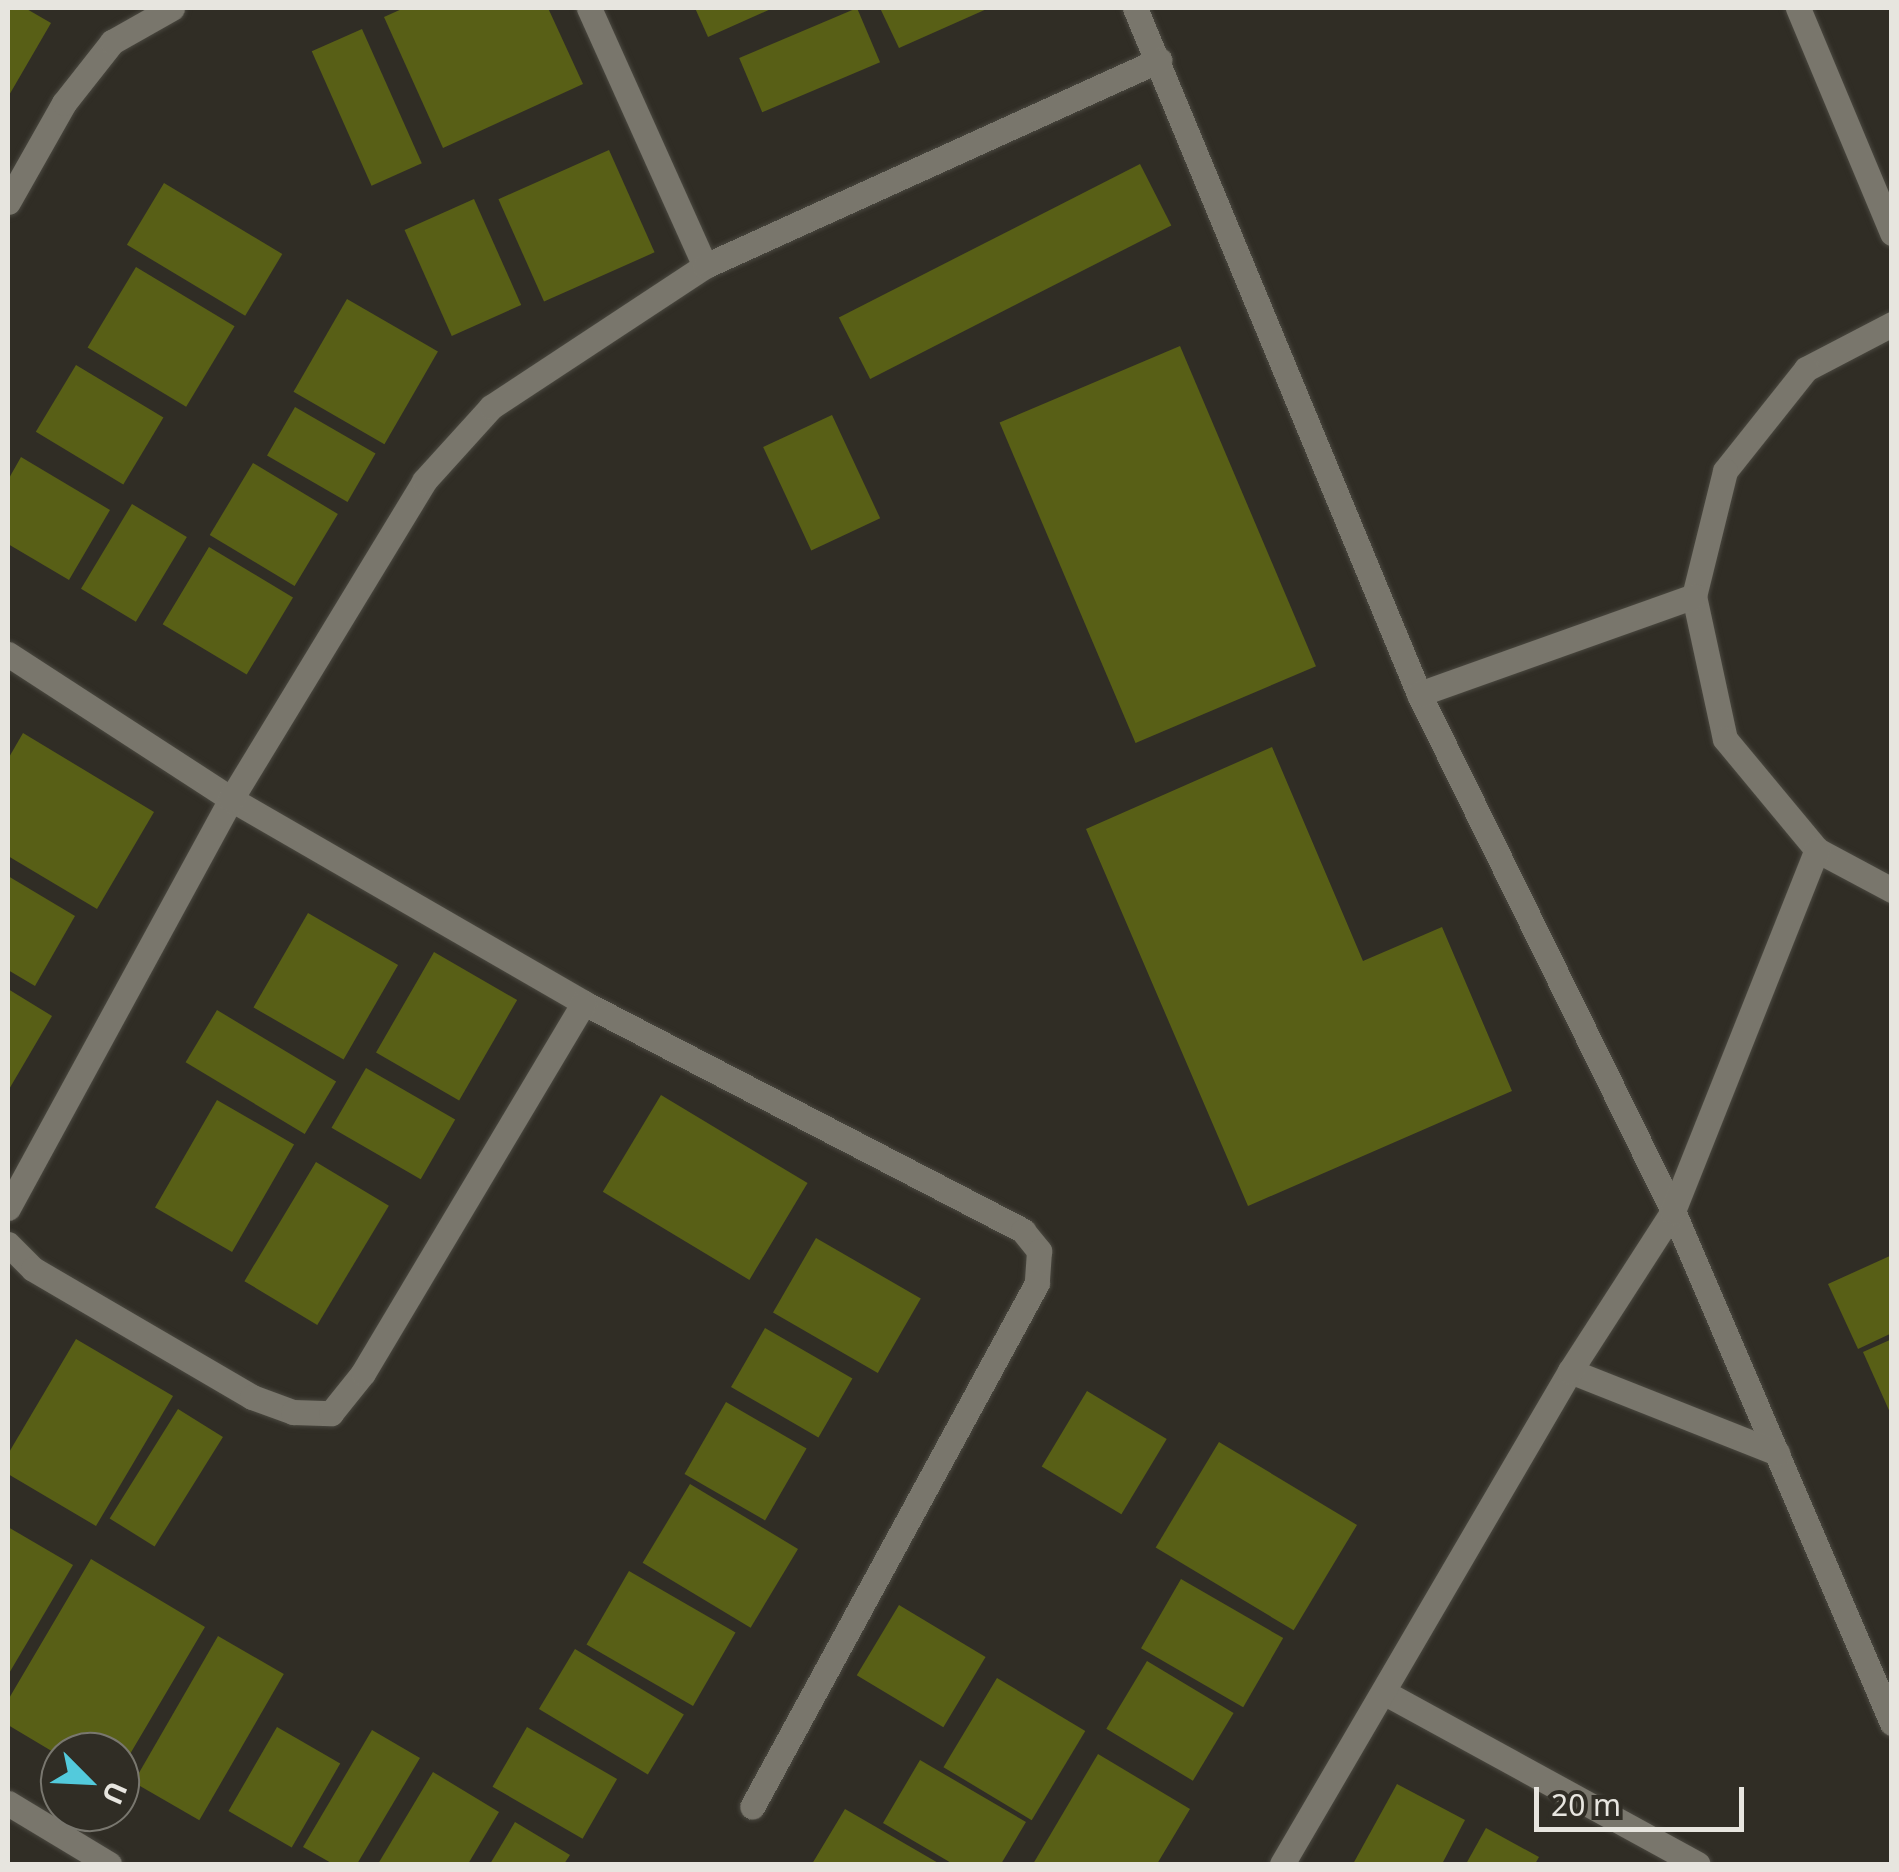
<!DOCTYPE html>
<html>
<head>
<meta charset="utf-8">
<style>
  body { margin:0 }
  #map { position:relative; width:1899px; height:1872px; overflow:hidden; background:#302d25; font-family:"Noto Sans",sans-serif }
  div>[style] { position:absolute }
  .building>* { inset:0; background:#585f16; transform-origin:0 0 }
  .roads { filter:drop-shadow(0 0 2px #4a4840) drop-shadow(0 0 2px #4a4840) }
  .minor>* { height:25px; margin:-12.5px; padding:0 12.5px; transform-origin:12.5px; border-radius:12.5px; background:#79766c }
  span { translate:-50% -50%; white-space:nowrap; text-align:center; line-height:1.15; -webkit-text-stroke:8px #302d25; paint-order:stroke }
  .frame { position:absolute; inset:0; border:10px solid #e7e5df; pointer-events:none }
  .north { position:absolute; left:40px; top:1732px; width:100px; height:100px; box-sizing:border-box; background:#302d25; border:2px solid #79776f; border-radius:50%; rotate:114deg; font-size:28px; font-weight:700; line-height:40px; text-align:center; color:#e7e5df }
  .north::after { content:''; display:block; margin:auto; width:35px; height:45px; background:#53cadc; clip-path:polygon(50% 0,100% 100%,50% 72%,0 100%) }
  .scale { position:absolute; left:1534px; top:1787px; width:210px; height:45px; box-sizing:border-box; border:5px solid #e7e5df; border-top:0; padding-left:12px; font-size:30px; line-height:35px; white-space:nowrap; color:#e7e5df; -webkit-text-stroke:8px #302d25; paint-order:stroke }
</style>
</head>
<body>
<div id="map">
  <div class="building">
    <i style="clip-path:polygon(8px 8px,25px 8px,51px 23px,8px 97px)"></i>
    <i style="clip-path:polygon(404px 8px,548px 8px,583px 84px,443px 148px,384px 17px)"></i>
    <i style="clip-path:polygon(695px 8px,773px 8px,708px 37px)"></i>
    <i style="left:857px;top:8px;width:59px;height:128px;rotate:67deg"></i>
    <i style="clip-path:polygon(880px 8px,989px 8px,899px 48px)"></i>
    <i style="left:362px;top:29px;width:147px;height:55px;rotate:66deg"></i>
    <i style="left:609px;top:150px;width:112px;height:121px;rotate:66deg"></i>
    <i style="left:1140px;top:164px;width:69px;height:338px;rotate:63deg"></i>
    <i style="left:164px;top:183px;width:138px;height:72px;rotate:31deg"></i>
    <i style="left:474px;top:199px;width:116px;height:76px;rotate:66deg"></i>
    <i style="left:136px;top:267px;width:115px;height:94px;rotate:31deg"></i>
    <i style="left:347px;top:299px;width:105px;height:107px;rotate:30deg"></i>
    <i style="left:1180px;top:346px;width:348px;height:196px;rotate:67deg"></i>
    <i style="left:76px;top:365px;width:102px;height:78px;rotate:31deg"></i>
    <i style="left:295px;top:407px;width:93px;height:56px;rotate:30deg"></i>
    <i style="left:832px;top:415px;width:114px;height:76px;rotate:65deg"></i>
    <i style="clip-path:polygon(21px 457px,110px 510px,69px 580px,8px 544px,8px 480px)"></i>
    <i style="left:253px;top:463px;width:99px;height:84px;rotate:31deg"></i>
    <i style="left:132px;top:504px;width:64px;height:99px;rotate:31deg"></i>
    <i style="left:209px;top:547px;width:98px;height:90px;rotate:31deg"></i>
    <i style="clip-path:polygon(23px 733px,154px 812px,97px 909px,8px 856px,8px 759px)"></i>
    <i style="clip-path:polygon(1272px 747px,1363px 961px,1442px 927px,1512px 1091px,1248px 1206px,1086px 829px)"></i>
    <i style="clip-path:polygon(8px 876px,75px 916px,35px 986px,8px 970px)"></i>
    <i style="left:308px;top:913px;width:104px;height:109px;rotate:30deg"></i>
    <i style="left:434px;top:952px;width:96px;height:116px;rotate:30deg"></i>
    <i style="clip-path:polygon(8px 989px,52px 1016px,8px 1091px)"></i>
    <i style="left:217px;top:1010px;width:139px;height:61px;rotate:31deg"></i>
    <i style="left:366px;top:1068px;width:103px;height:69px;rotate:30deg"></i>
    <i style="left:661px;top:1095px;width:171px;height:113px;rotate:31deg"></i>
    <i style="left:217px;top:1100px;width:89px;height:124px;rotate:30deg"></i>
    <i style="left:316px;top:1162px;width:85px;height:139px;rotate:31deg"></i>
    <i style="left:816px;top:1238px;width:121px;height:86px;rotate:30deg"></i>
    <i style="clip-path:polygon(1892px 1255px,1892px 1333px,1858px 1349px,1828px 1284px)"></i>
    <i style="left:765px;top:1328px;width:101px;height:68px;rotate:30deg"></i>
    <i style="clip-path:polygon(76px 1339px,173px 1396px,96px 1526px,8px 1474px,8px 1454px)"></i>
    <i style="clip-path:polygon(1892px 1339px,1892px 1417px,1863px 1352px)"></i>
    <i style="left:1087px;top:1391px;width:93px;height:88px;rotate:31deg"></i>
    <i style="left:726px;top:1402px;width:93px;height:83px;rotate:30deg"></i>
    <i style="left:178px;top:1409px;width:53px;height:129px;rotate:32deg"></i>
    <i style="left:1219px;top:1442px;width:161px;height:123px;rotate:31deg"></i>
    <i style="left:690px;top:1484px;width:126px;height:92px;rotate:31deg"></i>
    <i style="clip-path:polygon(8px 1527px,73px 1565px,8px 1675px)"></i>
    <i style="clip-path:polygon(91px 1559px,205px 1627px,120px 1771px,120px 1752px,60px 1756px,8px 1725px,8px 1700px)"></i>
    <i style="left:629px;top:1571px;width:123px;height:85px;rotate:30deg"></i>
    <i style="left:1181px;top:1579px;width:118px;height:80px;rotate:30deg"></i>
    <i style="left:899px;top:1605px;width:101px;height:82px;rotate:31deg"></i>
    <i style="left:218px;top:1636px;width:76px;height:169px;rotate:30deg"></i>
    <i style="left:575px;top:1649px;width:127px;height:70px;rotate:31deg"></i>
    <i style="left:1147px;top:1661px;width:101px;height:79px;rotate:31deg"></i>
    <i style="left:997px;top:1678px;width:103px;height:104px;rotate:31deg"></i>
    <i style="left:277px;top:1727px;width:73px;height:97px;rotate:30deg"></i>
    <i style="left:527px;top:1727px;width:104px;height:69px;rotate:30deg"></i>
    <i style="clip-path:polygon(372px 1730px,420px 1758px,357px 1864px,333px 1864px,303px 1847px)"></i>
    <i style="clip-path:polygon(1098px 1754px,1190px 1809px,1157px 1864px,1033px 1864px)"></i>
    <i style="clip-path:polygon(920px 1760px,1026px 1822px,1001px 1864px,953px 1864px,883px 1823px)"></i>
    <i style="clip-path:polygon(433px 1772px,499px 1812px,468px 1864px,378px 1864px)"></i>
    <i style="clip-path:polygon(1397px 1784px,1465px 1820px,1442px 1864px,1353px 1864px)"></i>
    <i style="clip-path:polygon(845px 1809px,940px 1864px,812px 1864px)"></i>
    <i style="clip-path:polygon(515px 1822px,570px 1855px,564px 1864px,490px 1864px)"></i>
    <i style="clip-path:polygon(1486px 1828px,1539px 1857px,1535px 1864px,1466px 1864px)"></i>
  </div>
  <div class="roads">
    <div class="minor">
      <i style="left:589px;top:8px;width:283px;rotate:65.8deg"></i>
      <i style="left:1135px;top:8px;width:742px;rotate:67.51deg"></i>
      <i style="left:1419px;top:694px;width:576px;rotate:63.84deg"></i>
      <i style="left:1673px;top:1211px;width:557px;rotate:66.84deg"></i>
      <i style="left:1798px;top:8px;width:244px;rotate:67.3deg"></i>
      <i style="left:8px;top:202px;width:114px;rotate:-60.5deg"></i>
      <i style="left:64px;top:103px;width:78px;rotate:-51.8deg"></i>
      <i style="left:112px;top:42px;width:69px;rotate:-29.5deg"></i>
      <i style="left:1892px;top:324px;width:97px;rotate:152.4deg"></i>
      <i style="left:1806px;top:369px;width:130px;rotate:128.5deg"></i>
      <i style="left:1725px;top:471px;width:129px;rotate:103.9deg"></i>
      <i style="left:1694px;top:596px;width:146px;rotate:77.8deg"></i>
      <i style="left:1725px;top:739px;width:144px;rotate:50.3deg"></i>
      <i style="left:1817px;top:850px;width:85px;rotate:28.1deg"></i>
      <i style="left:8px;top:654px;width:266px;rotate:33deg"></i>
      <i style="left:231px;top:799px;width:408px;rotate:30deg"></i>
      <i style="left:584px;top:1003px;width:495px;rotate:27.4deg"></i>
      <i style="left:1023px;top:1231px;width:26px;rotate:51deg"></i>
      <i style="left:1039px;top:1251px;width:32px;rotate:94deg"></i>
      <i style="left:1037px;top:1283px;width:596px;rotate:118.54deg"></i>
      <i style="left:1419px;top:694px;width:292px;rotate:-19.6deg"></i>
      <i style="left:8px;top:1208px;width:466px;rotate:-61.4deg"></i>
      <i style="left:231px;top:799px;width:372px;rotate:-58.7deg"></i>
      <i style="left:424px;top:481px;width:100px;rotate:-47.8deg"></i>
      <i style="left:491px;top:407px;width:256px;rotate:-33.4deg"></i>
      <i style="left:705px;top:266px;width:499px;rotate:-24.4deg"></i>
      <i style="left:8px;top:1244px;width:35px;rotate:45deg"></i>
      <i style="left:33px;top:1269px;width:254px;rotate:30.3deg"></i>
      <i style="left:252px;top:1397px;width:44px;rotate:20.1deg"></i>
      <i style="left:293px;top:1412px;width:38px;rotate:2deg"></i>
      <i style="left:331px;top:1413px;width:51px;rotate:-51.3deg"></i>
      <i style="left:363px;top:1373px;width:431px;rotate:-59.2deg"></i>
      <i style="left:1570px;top:1371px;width:223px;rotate:21.6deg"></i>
      <i style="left:1387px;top:1694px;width:354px;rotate:28.7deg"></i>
      <i style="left:8px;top:1803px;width:118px;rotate:31.1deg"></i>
      <i style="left:1282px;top:1864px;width:571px;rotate:-59.71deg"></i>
      <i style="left:1570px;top:1371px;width:190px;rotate:-57.2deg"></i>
      <i style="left:1673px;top:1211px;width:389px;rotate:-68.3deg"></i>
    </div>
  </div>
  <div class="frame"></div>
  <div class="north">U</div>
  <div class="scale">20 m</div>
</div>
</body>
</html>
